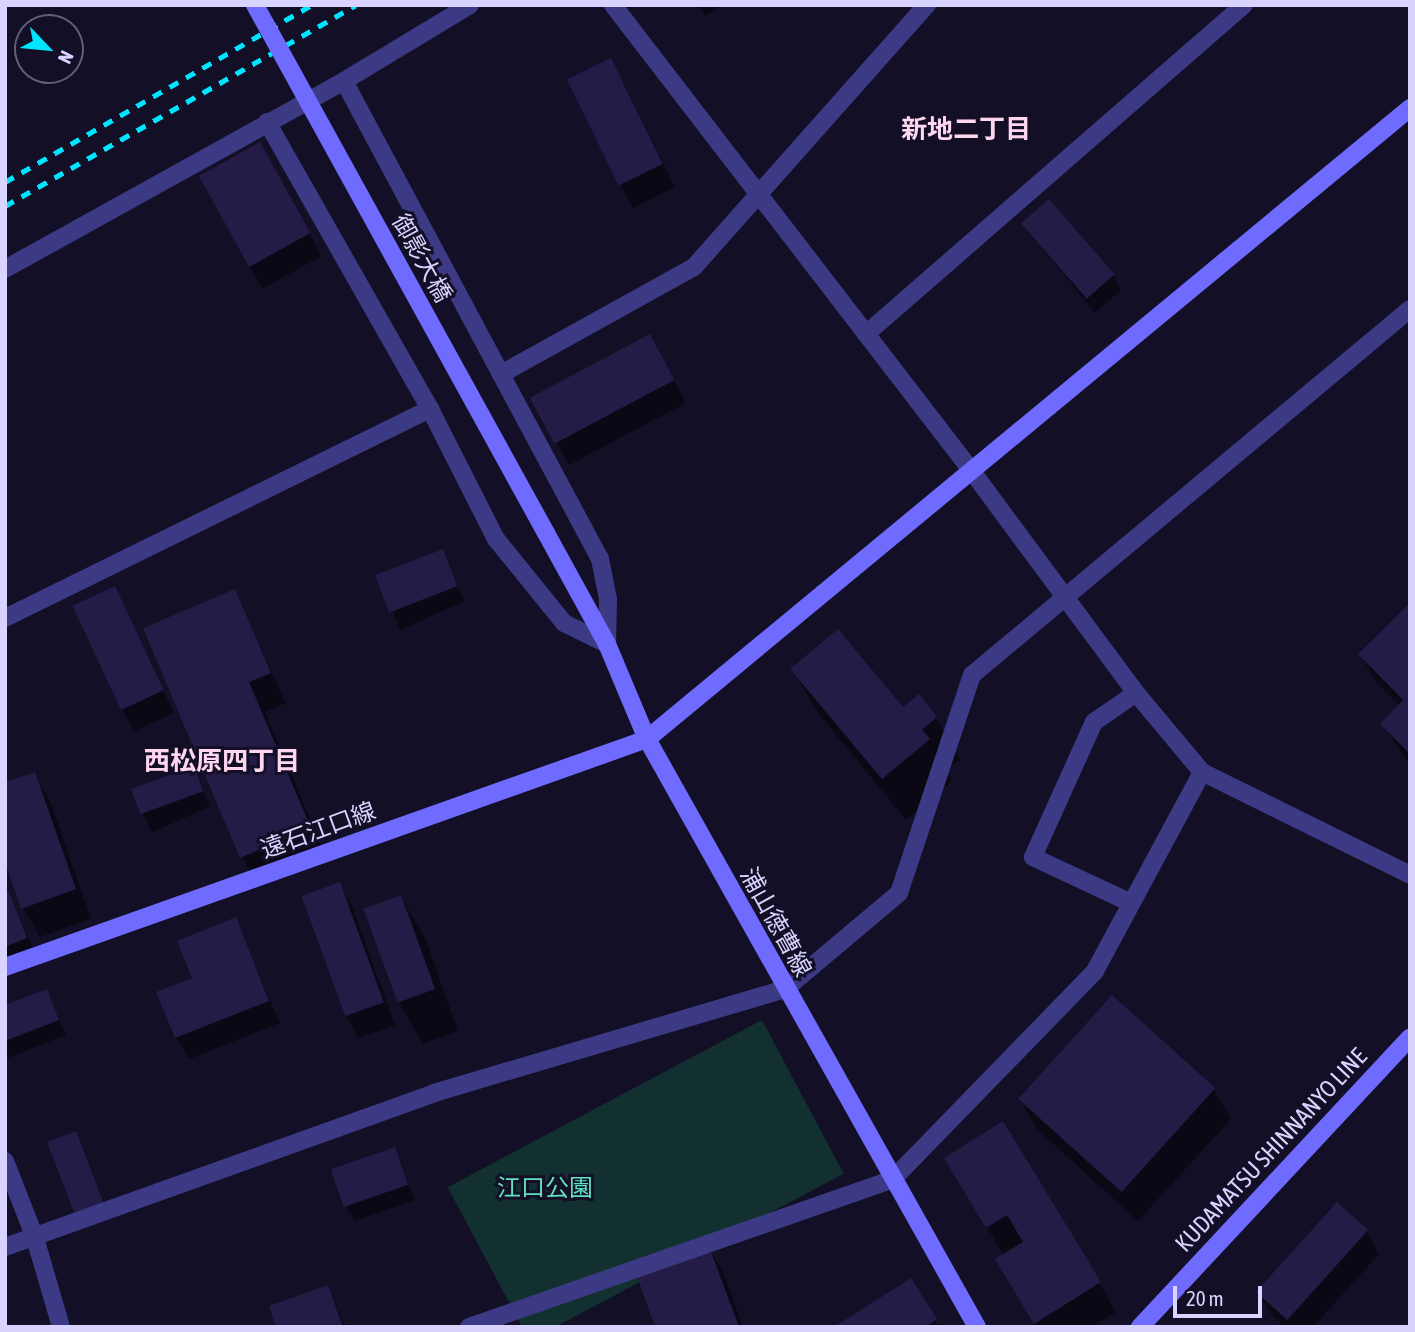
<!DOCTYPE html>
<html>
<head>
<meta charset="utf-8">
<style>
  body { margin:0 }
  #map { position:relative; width:1415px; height:1332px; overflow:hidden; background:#130f26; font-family:"Asap Condensed","Noto Sans JP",sans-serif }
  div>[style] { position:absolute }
  .green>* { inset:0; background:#12302f; transform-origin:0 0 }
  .shadow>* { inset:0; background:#0007; transform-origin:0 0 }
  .building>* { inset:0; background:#241b47; transform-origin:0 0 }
  .street>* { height:18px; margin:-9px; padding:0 9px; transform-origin:9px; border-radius:9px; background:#3d3a85 }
  .secondary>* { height:18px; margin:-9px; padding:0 9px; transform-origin:9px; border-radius:9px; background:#6f6bff }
  .rail>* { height:5px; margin-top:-2.5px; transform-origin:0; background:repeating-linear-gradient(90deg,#00e5ff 0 10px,transparent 0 19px) }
  .secondary-bridge>* { height:18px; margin:-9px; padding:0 9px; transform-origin:9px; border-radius:9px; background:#6f6bff }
  span { translate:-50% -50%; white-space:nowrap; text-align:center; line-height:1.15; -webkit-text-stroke:6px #130f26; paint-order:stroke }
  .street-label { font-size:24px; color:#d9d4ff }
  .park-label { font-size:24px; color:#5fe0c0 }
  .neighbourhood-label { font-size:26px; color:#ffd6f0; font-weight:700 }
  .frame { position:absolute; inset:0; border:7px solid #d9d4ff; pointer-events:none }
  .north { position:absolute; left:14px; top:14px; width:70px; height:70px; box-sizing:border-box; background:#130f26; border:2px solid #625e7d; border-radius:50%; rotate:116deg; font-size:19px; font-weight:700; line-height:28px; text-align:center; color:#d9d4ff }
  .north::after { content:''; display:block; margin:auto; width:24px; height:32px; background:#00e5ff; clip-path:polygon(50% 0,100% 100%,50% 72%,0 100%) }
  .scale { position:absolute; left:1173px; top:1286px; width:89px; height:32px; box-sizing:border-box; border:4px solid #d9d4ff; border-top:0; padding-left:9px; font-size:21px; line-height:24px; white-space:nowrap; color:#d9d4ff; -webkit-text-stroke:5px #130f26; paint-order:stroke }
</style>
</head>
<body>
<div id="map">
  <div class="green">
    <i style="left:762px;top:1020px;width:174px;height:356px;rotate:62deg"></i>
  </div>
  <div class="shadow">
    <i style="clip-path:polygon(698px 5px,721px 5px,706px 16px)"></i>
    <i style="clip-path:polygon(623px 82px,675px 187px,633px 208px,621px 186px)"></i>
    <i style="left:260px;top:145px;width:127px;height:68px;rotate:61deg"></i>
    <i style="clip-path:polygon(1023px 224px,1113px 276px,1121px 290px,1095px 313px)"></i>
    <i style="clip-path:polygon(662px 358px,686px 403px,569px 465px,533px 398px)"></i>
    <i style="left:442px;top:551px;width:55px;height:70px;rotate:66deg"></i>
    <i style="clip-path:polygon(115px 589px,174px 713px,134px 731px,122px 709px)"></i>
    <i style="clip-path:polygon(234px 591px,286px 703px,265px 712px,326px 857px,259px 886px,242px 857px,145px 629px)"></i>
    <i style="clip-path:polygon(1410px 605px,1410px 765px,1382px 724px,1400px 706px,1377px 683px,1360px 654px)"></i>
    <i style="clip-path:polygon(792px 669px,936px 718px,960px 759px,946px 771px,952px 781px,906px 820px,816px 710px)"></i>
    <i style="left:193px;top:768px;width:42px;height:64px;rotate:66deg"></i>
    <i style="clip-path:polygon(34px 774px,51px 803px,91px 919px,40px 937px,23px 908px)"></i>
    <i style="clip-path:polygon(339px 884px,352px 906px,395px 1025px,358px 1038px,346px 1016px)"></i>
    <i style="clip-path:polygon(8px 894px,39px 961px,5px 974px,5px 895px)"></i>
    <i style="clip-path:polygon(401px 897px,425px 938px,458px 1031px,423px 1044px,399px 1003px,365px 910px)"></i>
    <i style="clip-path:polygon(235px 920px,280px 1023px,189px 1059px,176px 1037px,194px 979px)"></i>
    <i style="clip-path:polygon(46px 991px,66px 1035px,5px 1059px,5px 1007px)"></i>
    <i style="clip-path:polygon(1214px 1090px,1231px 1119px,1138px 1221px,1037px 1129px,1020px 1100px)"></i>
    <i style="clip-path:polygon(76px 1134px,110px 1218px,84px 1228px,76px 1213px)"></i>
    <i style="clip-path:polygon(394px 1149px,415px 1200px,355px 1221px,346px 1207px)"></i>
    <i style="clip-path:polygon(946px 1158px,1099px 1283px,1116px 1312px,1092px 1327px,1037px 1327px,1014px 1289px,1004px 1256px)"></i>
    <i style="clip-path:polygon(1366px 1231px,1379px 1254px,1313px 1327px,1285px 1327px,1271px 1314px,1258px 1292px)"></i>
    <i style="clip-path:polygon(706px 1243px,723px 1272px,743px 1327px,740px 1327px)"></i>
    <i style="clip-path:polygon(911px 1280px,939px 1327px,837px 1327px)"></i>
    <i style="clip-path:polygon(328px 1287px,345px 1327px,278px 1327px)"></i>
  </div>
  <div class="building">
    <i style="left:611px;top:58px;width:118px;height:49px;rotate:64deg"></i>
    <i style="left:260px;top:142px;width:104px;height:70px;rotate:61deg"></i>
    <i style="left:1049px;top:199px;width:100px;height:37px;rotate:49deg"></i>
    <i style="left:650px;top:334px;width:52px;height:136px;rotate:62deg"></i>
    <i style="left:443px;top:549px;width:40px;height:73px;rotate:69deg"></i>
    <i style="left:115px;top:586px;width:115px;height:47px;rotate:65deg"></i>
    <i style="clip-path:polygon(235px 589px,271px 673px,249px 682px,311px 828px,240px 858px,143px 628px)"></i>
    <i style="clip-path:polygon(1410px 603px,1410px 754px,1380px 724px,1403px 700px,1358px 654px)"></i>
    <i style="clip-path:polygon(838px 629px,903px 707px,919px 694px,937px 717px,922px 730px,930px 739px,882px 779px,790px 669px)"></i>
    <i style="left:194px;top:766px;width:27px;height:67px;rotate:70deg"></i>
    <i style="clip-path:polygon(35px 772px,76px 889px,21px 909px,5px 862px,5px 782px)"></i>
    <i style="left:340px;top:882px;width:128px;height:41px;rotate:70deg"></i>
    <i style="clip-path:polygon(9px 892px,27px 938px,5px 947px,5px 893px)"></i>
    <i style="left:401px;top:895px;width:100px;height:40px;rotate:70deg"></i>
    <i style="clip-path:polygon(236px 917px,269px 1001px,175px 1038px,156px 992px,192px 978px,177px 941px)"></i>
    <i style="clip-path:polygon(47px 989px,59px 1020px,5px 1041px,5px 1005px)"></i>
    <i style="left:1112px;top:995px;width:139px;height:140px;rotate:42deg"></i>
    <i style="clip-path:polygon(1003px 1121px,1101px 1282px,1034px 1324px,995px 1259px,1023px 1242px,1007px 1215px,986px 1228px,944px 1158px)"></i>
    <i style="left:76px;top:1131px;width:77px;height:31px;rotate:69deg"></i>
    <i style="left:395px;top:1147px;width:40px;height:68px;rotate:71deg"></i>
    <i style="left:1337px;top:1202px;width:42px;height:121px;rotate:42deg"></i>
    <i style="clip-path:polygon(707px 1241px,739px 1327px,655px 1327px,634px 1268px)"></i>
    <i style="clip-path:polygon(911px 1278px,937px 1319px,926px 1327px,834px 1327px)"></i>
    <i style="clip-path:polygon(328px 1285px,343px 1327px,276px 1327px,269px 1306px)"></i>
  </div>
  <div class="street">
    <i style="left:613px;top:5px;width:587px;rotate:52.41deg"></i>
    <i style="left:971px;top:470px;width:277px;rotate:53.5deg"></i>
    <i style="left:1136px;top:693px;width:103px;rotate:50.1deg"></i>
    <i style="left:1202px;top:772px;width:232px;rotate:26.3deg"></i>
    <i style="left:267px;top:122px;width:330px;rotate:60.4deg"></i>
    <i style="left:430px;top:409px;width:146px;rotate:63.1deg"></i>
    <i style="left:496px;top:539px;width:108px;rotate:51deg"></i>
    <i style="left:564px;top:623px;width:48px;rotate:26deg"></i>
    <i style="left:607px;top:644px;width:45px;rotate:-88.7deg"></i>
    <i style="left:608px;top:599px;width:41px;rotate:-101.3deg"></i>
    <i style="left:600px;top:559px;width:542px;rotate:-118.17deg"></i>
    <i style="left:5px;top:269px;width:388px;rotate:-29deg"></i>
    <i style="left:344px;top:81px;width:147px;rotate:-31.1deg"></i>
    <i style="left:866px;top:334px;width:501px;rotate:-41.04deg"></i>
    <i style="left:501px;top:374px;width:221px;rotate:-29deg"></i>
    <i style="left:694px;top:267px;width:351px;rotate:-48.4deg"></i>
    <i style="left:5px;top:618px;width:474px;rotate:-26.2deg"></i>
    <i style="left:1129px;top:902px;width:106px;rotate:-154.9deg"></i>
    <i style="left:1033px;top:857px;width:148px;rotate:-65.7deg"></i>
    <i style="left:1094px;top:722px;width:51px;rotate:-34.6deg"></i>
    <i style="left:5px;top:1161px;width:83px;rotate:68.7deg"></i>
    <i style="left:35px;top:1238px;width:93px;rotate:73.7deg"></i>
    <i style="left:5px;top:1247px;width:456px;rotate:-19.7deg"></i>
    <i style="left:434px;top:1093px;width:366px;rotate:-16.5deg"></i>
    <i style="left:785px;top:989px;width:149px;rotate:-40.1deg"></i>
    <i style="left:899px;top:893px;width:230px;rotate:-71.5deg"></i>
    <i style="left:972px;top:675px;width:571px;rotate:-39.88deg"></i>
    <i style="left:469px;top:1327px;width:449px;rotate:-19.2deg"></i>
    <i style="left:893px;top:1179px;width:290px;rotate:-45.8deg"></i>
    <i style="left:1095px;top:971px;width:226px;rotate:-61.7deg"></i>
  </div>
  <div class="secondary">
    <i style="left:546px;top:533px;width:127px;rotate:61.2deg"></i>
    <i style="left:607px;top:644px;width:103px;rotate:67.2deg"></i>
    <i style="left:647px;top:739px;width:674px;rotate:60.7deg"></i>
    <i style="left:5px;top:967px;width:681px;rotate:-19.55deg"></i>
    <i style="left:647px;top:739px;width:990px;rotate:-39.59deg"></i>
    <i style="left:1140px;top:1327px;width:396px;rotate:-47deg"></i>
  </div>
  <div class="rail">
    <i style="left:5px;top:182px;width:354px;rotate:-30deg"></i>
    <i style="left:5px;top:206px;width:404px;rotate:-29.8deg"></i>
  </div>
  <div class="secondary-bridge">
    <i style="left:255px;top:5px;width:603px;rotate:61.14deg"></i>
  </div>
  <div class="street-label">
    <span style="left:422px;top:258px;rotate:61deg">御影大橋</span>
    <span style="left:318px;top:830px;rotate:-20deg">遠石江口線</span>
    <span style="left:776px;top:922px;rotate:61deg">浦山徳曹線</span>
    <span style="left:1271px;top:1150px;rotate:-47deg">KUDAMATSU SHINNANYO LINE</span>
  </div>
  <div class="park-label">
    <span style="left:545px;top:1188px">江口公園</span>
  </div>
  <div class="neighbourhood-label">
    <span style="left:966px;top:130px">新地二丁目</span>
    <span style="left:222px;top:762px">西松原四丁目</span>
  </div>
  <div class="frame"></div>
  <div class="north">N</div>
  <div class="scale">20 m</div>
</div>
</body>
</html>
